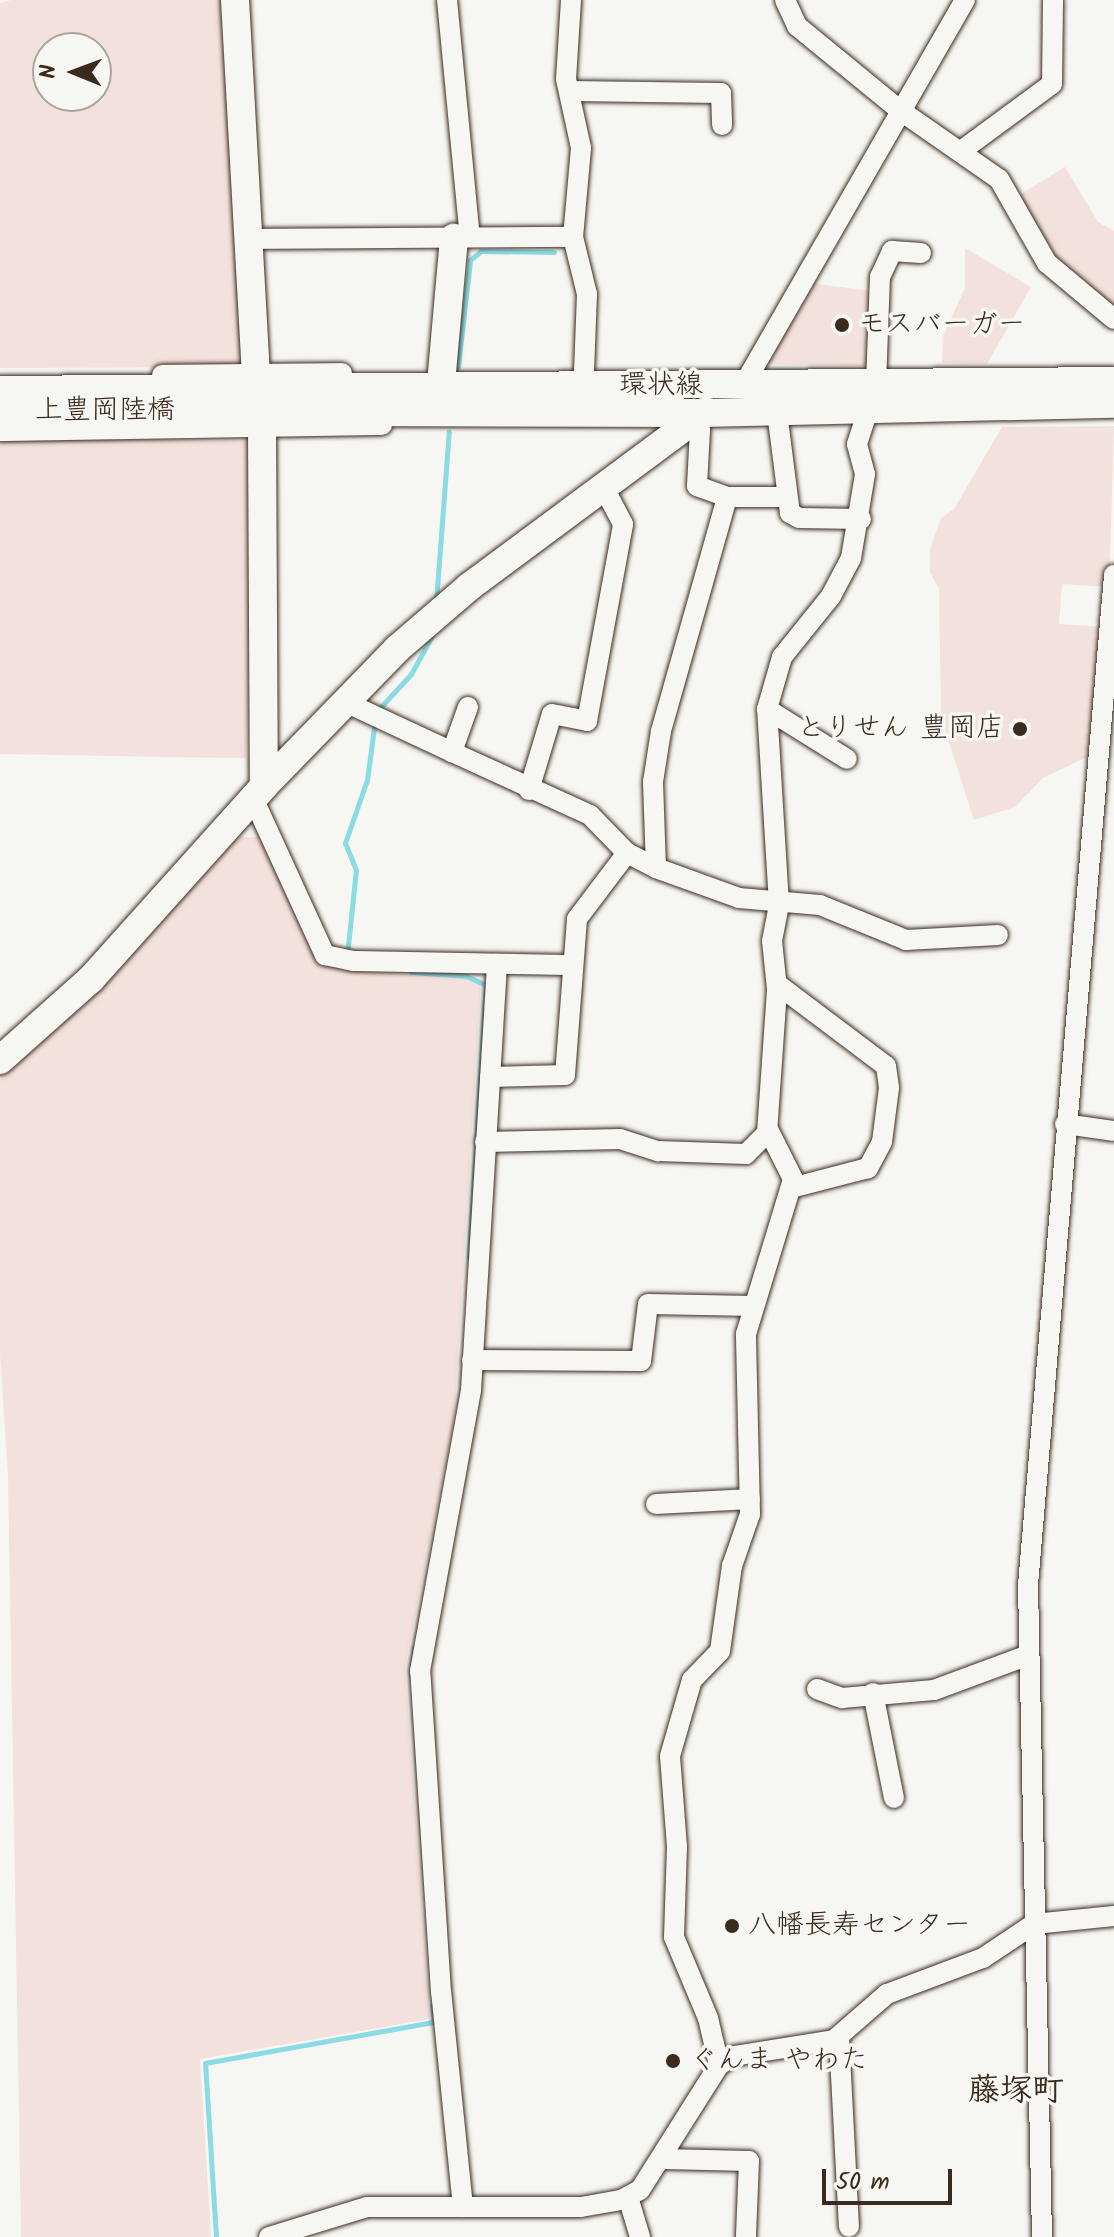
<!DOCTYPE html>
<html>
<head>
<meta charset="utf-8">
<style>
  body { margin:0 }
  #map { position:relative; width:1114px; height:2237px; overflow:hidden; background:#f6f6f2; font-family:Kalam,"Klee One",sans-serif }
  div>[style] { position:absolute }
  .built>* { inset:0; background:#f3e1dd; transform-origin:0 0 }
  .stream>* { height:5px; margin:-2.5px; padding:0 2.5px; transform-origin:2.5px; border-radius:2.5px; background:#8adbe3 }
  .roads { filter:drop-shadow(0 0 2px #3b2a1e) drop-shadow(0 0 2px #3b2a1e) }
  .street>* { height:20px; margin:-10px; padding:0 10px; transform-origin:10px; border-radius:10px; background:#f6f6f2 }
  .secondary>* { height:28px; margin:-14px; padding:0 14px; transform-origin:14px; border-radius:14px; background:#f6f6f2 }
  .dots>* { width:22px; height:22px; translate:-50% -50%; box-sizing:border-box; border:4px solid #f6f6f2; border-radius:50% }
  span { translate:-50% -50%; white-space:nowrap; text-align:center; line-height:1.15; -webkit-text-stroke:7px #f6f6f2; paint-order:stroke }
  .poi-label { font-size:28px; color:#3b2a1e }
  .left { translate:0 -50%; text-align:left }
  .right { translate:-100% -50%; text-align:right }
  .street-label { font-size:28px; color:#3b2a1e }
  .quarter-label { font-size:32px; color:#3b2a1e; font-weight:700 }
  .north { position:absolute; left:32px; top:32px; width:80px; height:80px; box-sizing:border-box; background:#f6f6f2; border:2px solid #aba49d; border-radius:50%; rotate:271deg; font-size:22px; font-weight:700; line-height:32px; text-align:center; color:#3b2a1e }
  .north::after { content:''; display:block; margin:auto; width:28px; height:36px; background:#3b2a1e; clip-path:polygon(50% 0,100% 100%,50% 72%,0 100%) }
  .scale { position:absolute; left:822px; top:2169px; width:130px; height:36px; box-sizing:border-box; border:4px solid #3b2a1e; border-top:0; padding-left:10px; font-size:24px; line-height:28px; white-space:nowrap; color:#3b2a1e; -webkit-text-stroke:6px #f6f6f2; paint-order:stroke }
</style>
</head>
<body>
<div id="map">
  <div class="built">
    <i style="clip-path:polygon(evenodd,11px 0,228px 0,248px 367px,0 368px,0 3px,11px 0,48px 48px,96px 48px,96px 96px,48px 96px,48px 48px)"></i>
    <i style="clip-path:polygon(1065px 167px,1098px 222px,1114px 231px,1114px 313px,1051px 260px,1016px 197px)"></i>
    <i style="clip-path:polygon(965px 248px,1031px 287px,987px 364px,942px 363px,943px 336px,965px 288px)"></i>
    <i style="clip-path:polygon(811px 283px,871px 291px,868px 366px,766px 364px)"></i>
    <i style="clip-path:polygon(1114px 426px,1109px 587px,1062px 584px,1059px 624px,1104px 627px,1093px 754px,1043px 778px,1015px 807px,974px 820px,941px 717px,939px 589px,930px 572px,930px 549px,941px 518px,954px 509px,1002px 427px)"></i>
    <i style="left:0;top:437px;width:252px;height:317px;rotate:1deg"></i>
    <i style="clip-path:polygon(229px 837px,265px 837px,316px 954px,341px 970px,481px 980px,454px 1419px,405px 1668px,430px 2019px,200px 2059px,211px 2237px,21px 2237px,8px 1476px,0 1354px,0 1074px)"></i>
  </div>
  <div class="stream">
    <i style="left:458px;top:366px;width:107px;rotate:-83.5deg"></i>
    <i style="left:470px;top:260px;width:14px;rotate:-39deg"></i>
    <i style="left:481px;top:251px;width:73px;rotate:0.8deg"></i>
    <i style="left:436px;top:602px;width:171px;rotate:-85.7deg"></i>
    <i style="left:377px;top:711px;width:50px;rotate:-47.4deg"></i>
    <i style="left:411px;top:674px;width:43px;rotate:-61.1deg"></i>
    <i style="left:347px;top:955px;width:85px;rotate:-84deg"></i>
    <i style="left:356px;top:870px;width:29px;rotate:-112deg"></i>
    <i style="left:345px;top:843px;width:67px;rotate:-70.8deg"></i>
    <i style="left:367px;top:780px;width:61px;rotate:-82.4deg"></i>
    <i style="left:411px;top:972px;width:55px;rotate:4.2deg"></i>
    <i style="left:466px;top:976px;width:22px;rotate:24deg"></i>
    <i style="left:486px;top:985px;width:273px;rotate:93.6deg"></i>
    <i style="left:411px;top:1676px;width:29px;rotate:-84deg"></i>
    <i style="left:216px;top:2237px;width:174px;rotate:-93.6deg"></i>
    <i style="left:205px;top:2063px;width:233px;rotate:-10.2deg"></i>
    <i style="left:434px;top:2022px;width:17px;rotate:-97deg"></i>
  </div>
  <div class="roads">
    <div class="street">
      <i style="left:447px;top:0;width:238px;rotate:84.5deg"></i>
      <i style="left:571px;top:0;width:79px;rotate:93.6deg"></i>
      <i style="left:566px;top:79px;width:71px;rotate:77.7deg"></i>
      <i style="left:581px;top:148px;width:89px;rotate:95.1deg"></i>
      <i style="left:573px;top:237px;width:59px;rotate:76.2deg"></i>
      <i style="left:587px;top:294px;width:103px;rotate:92.2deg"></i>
      <i style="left:785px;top:0;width:29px;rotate:65deg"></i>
      <i style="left:797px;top:26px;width:134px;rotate:39.3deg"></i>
      <i style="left:901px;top:111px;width:119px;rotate:34.8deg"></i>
      <i style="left:999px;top:179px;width:97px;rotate:60.3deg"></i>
      <i style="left:1047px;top:263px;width:87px;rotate:39.9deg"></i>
      <i style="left:569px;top:91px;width:152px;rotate:0.8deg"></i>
      <i style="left:721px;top:93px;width:32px;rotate:88deg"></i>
      <i style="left:961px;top:151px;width:113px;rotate:-36.4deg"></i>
      <i style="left:1052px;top:84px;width:84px;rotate:-89.3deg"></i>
      <i style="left:250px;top:239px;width:323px;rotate:-0.4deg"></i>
      <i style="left:162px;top:375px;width:180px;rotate:-0.6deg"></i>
      <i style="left:876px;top:385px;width:108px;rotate:-87.9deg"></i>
      <i style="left:880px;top:277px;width:29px;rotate:-65deg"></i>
      <i style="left:892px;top:251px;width:29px;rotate:4deg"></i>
      <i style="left:743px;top:386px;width:445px;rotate:-60.1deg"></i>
      <i style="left:777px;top:412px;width:102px;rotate:82.7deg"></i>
      <i style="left:790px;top:513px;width:10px;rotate:29deg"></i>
      <i style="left:799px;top:518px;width:62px;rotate:0.9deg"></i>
      <i style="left:686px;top:425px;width:15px;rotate:20deg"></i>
      <i style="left:700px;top:430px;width:56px;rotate:93.1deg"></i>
      <i style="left:697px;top:486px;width:32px;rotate:20deg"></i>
      <i style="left:727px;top:497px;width:59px"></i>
      <i style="left:0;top:431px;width:382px;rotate:-0.9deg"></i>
      <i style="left:345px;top:702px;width:118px;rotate:25deg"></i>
      <i style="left:468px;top:707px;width:48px;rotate:109.6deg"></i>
      <i style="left:452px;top:752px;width:152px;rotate:24.5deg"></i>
      <i style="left:590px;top:815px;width:53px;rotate:45.8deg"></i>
      <i style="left:627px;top:853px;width:33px;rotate:27deg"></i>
      <i style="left:656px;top:868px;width:88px;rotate:19.9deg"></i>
      <i style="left:739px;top:898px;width:81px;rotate:4.9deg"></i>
      <i style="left:820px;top:905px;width:93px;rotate:22.1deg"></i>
      <i style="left:906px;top:940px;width:92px;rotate:-3.1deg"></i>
      <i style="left:767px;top:709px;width:94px;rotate:32deg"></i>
      <i style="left:529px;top:790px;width:79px;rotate:-73.2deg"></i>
      <i style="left:552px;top:714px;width:36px;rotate:11deg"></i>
      <i style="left:587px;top:721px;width:200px;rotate:-79.6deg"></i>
      <i style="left:623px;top:524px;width:43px;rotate:-117.8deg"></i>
      <i style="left:253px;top:798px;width:173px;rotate:65.4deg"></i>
      <i style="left:325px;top:955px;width:29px;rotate:12deg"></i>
      <i style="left:353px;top:961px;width:217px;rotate:1.1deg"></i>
      <i style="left:656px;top:868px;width:86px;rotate:-92deg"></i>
      <i style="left:653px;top:782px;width:52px;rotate:-81.1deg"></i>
      <i style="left:661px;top:731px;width:243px;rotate:-74.2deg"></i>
      <i style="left:777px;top:984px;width:136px;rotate:37deg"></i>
      <i style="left:886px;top:1066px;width:22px;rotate:82deg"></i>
      <i style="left:889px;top:1088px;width:54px;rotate:97.4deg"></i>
      <i style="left:882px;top:1142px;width:30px;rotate:118deg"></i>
      <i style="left:868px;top:1168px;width:80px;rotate:165.4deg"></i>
      <i style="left:490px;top:1077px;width:75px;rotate:-1.5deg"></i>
      <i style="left:565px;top:1075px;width:156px;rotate:-85.6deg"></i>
      <i style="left:577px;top:919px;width:83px;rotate:-52.9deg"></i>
      <i style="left:1065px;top:1124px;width:49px;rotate:8.1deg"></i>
      <i style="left:485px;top:1142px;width:135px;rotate:-1.3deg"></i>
      <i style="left:620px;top:1139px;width:40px;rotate:18deg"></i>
      <i style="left:658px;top:1151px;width:88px;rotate:2deg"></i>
      <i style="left:746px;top:1154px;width:30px;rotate:-45deg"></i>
      <i style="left:767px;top:1133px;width:144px;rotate:-86deg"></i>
      <i style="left:777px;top:989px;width:48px;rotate:-95.9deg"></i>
      <i style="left:772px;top:941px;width:38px;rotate:-79deg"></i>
      <i style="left:779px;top:904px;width:195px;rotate:-93.5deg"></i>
      <i style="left:767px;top:709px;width:54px;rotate:-73.9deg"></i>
      <i style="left:782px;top:657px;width:78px;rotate:-51.2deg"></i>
      <i style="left:831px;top:596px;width:43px;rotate:-62.2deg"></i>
      <i style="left:851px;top:558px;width:85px;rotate:-80.5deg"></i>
      <i style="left:865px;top:474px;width:31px;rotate:-105deg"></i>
      <i style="left:857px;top:444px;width:36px;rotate:-72deg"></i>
      <i style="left:472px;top:1360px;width:169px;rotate:0.3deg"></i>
      <i style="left:641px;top:1361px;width:57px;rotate:-83deg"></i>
      <i style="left:648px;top:1304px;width:106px;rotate:1.1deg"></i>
      <i style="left:656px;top:1504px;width:94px;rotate:-3deg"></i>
      <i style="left:817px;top:1689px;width:27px;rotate:20deg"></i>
      <i style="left:842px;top:1698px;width:92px;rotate:-5deg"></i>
      <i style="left:934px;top:1690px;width:98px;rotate:-20.3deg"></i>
      <i style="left:873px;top:1693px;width:107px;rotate:78.7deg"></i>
      <i style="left:839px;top:2037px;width:190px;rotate:87deg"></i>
      <i style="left:719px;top:2065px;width:48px;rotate:-103.2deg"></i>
      <i style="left:708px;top:2018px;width:88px;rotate:-112.8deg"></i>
      <i style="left:674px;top:1937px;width:90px;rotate:-88.1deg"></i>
      <i style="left:677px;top:1847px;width:91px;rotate:-94.4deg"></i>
      <i style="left:670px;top:1756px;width:79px;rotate:-73.9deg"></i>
      <i style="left:692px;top:1680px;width:40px;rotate:-46deg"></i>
      <i style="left:720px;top:1651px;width:86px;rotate:-82deg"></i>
      <i style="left:732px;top:1566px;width:55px;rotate:-70.9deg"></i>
      <i style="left:750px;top:1514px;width:180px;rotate:-91.3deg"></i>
      <i style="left:746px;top:1334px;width:162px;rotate:-73.1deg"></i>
      <i style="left:793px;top:1179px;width:56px;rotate:-116.6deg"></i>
      <i style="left:664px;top:2159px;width:85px;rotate:1.3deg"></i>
      <i style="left:749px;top:2161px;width:76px;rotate:92.3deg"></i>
      <i style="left:628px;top:2197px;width:42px;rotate:73.3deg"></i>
      <i style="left:463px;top:2207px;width:216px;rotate:-95.8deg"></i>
      <i style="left:441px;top:1992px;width:322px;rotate:-93.7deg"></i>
      <i style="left:420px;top:1671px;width:286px;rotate:-79.7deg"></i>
      <i style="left:471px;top:1390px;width:427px;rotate:-86.5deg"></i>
      <i style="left:269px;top:2237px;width:102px;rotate:-17deg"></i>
      <i style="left:367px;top:2207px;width:214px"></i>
      <i style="left:581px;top:2207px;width:41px;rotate:-9.9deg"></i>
      <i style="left:621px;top:2200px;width:21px;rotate:-28deg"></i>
      <i style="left:640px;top:2190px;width:148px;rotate:-57.7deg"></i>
      <i style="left:719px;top:2065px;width:17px;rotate:-31deg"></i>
      <i style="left:734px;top:2056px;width:101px;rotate:-9.1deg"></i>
      <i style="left:834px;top:2040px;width:70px;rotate:-41deg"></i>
      <i style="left:887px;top:1994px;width:103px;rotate:-20.6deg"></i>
      <i style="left:983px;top:1958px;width:61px;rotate:-33.7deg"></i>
      <i style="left:1034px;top:1924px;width:80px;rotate:-5.7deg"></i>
      <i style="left:1042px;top:2237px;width:652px;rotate:-91.23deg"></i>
      <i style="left:1028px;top:1585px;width:1014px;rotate:-85.13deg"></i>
    </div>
    <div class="secondary">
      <i style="left:235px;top:0;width:374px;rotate:86.8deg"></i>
      <i style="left:0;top:390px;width:1114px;rotate:-0.46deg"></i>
      <i style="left:439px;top:406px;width:169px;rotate:-84.9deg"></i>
      <i style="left:0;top:411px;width:703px;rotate:0.16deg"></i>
      <i style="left:703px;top:413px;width:411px;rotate:-1.3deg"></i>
      <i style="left:262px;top:429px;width:357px;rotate:89.7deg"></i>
      <i style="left:0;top:1060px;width:122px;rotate:-41.7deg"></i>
      <i style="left:91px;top:979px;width:259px;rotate:-48.1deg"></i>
      <i style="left:264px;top:786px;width:191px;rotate:-45.8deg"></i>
      <i style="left:397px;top:649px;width:95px;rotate:-40.7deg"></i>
      <i style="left:469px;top:587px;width:295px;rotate:-36.6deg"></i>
    </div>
  </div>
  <div class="dots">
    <i style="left:842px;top:325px;background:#3b2a1e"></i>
    <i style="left:1020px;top:729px;background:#3b2a1e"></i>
    <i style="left:732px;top:1926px;background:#3b2a1e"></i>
    <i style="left:673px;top:2061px;background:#3b2a1e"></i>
  </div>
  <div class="poi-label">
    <span class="left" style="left:858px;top:325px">モスバーガー</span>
    <span class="right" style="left:1004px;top:729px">とりせん 豊岡店</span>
    <span class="left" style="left:748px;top:1926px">八幡長寿センター</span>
    <span class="left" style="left:689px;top:2061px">ぐんま やわた</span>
  </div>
  <div class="street-label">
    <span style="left:661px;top:386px">環状線</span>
    <span style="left:105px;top:411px">上豊岡陸橋</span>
  </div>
  <div class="quarter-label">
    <span style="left:1016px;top:2092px">藤塚町</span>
  </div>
  <div class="north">N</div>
  <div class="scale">50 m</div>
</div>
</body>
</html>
